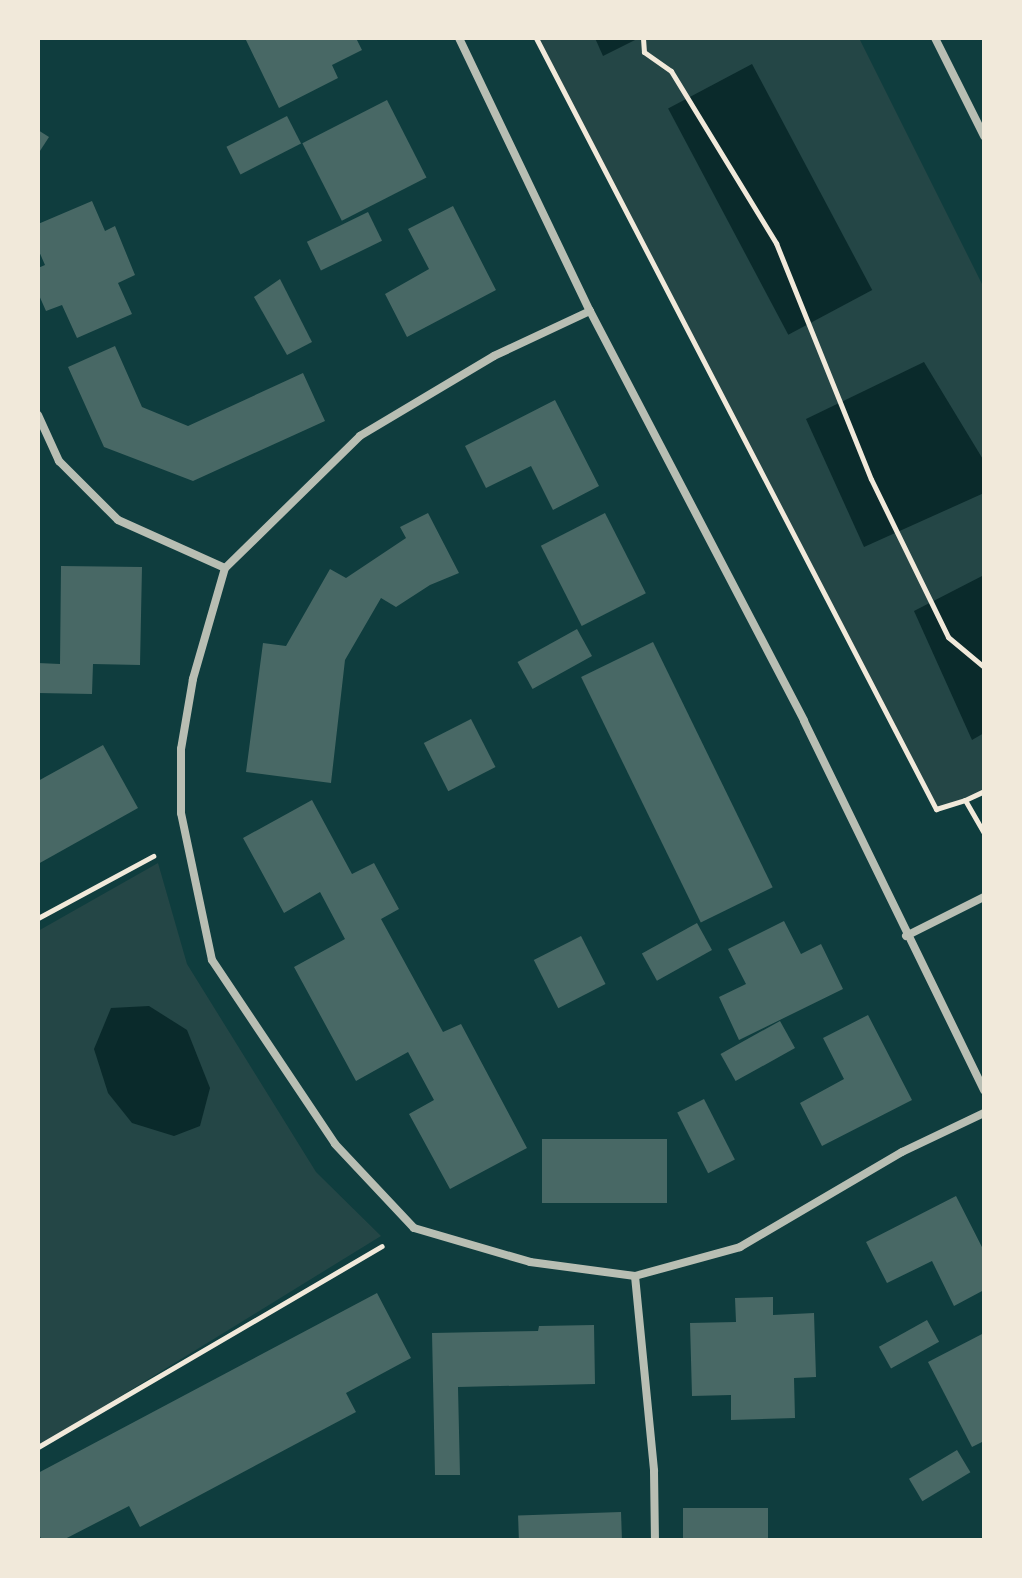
<!DOCTYPE html>
<html>
<head>
<meta charset="utf-8">
<style>
  body { margin:0 }
  #map { position:relative; width:1022px; height:1578px; overflow:hidden; background:#0f3d3e; font-family:"Fira Sans Condensed",sans-serif }
  div>[style] { position:absolute }
  .green>* { inset:0; background:#244646 }
  .water>* { inset:0; background:#0a2a2b; transform-origin:0 0 }
  .building>* { inset:0; background:#486865; transform-origin:0 0 }
  .path>* { height:5px; margin:-2.5px; padding:0 2.5px; transform-origin:2.5px; border-radius:2.5px; background:#f1e9da }
  .minor>* { height:8px; margin:-4px; padding:0 4px; transform-origin:4px; border-radius:4px; background:#b8beb3 }
  span { translate:-50% -50%; white-space:nowrap; text-align:center; line-height:1.15; -webkit-text-stroke:7px #f1e9da; paint-order:stroke }
  .frame { position:absolute; inset:0; border:40px solid #f1e9da; pointer-events:none }
</style>
</head>
<body>
<div id="map">
  <div class="green">
    <i style="clip-path:polygon(536px 38px,859px 38px,984px 288px,984px 791px,936px 809px)"></i>
    <i style="clip-path:polygon(158px 863px,187px 964px,316px 1172px,381px 1236px,38px 1447px,38px 931px)"></i>
  </div>
  <div class="water">
    <i style="clip-path:polygon(595px 38px,639px 38px,603px 56px)"></i>
    <i style="left:752px;top:64px;width:256px;height:95px;rotate:62deg"></i>
    <i style="clip-path:polygon(924px 362px,984px 461px,984px 493px,864px 547px,806px 419px)"></i>
    <i style="clip-path:polygon(984px 575px,984px 733px,972px 740px,914px 611px)"></i>
    <i style="clip-path:polygon(149px 1006px,187px 1030px,210px 1088px,200px 1126px,174px 1136px,132px 1123px,108px 1093px,94px 1049px,111px 1008px)"></i>
  </div>
  <div class="building">
    <i style="clip-path:polygon(245px 38px,356px 38px,362px 50px,332px 65px,338px 78px,279px 108px)"></i>
    <i style="left:387px;top:100px;width:87px;height:95px;rotate:63deg"></i>
    <i style="left:287px;top:116px;width:31px;height:68px;rotate:63deg"></i>
    <i style="clip-path:polygon(38px 130px,49px 137px,38px 154px)"></i>
    <i style="clip-path:polygon(92px 201px,105px 231px,115px 226px,135px 275px,118px 283px,132px 314px,77px 338px,62px 305px,46px 311px,38px 293px,38px 268px,45px 265px,38px 249px,38px 224px)"></i>
    <i style="clip-path:polygon(453px 206px,496px 290px,407px 337px,385px 294px,429px 269px,408px 229px)"></i>
    <i style="left:368px;top:212px;width:32px;height:68px;rotate:64deg"></i>
    <i style="clip-path:polygon(280px 279px,312px 342px,287px 355px,254px 297px)"></i>
    <i style="clip-path:polygon(115px 346px,142px 407px,188px 426px,303px 373px,325px 421px,193px 481px,104px 447px,68px 367px)"></i>
    <i style="clip-path:polygon(555px 400px,599px 486px,553px 510px,531px 466px,486px 488px,465px 446px)"></i>
    <i style="clip-path:polygon(428px 513px,459px 573px,430px 585px,396px 607px,381px 598px,345px 660px,331px 783px,246px 772px,263px 643px,286px 646px,330px 569px,346px 578px,406px 538px,400px 527px)"></i>
    <i style="left:605px;top:513px;width:90px;height:72px;rotate:63deg"></i>
    <i style="clip-path:polygon(61px 566px,142px 567px,140px 665px,93px 664px,92px 694px,38px 693px,38px 663px,60px 664px)"></i>
    <i style="left:577px;top:629px;width:31px;height:68px;rotate:61deg"></i>
    <i style="left:653px;top:642px;width:273px;height:80px;rotate:64deg"></i>
    <i style="left:471px;top:719px;width:54px;height:53px;rotate:63deg"></i>
    <i style="clip-path:polygon(103px 745px,138px 808px,38px 864px,38px 781px)"></i>
    <i style="clip-path:polygon(312px 800px,352px 874px,374px 863px,399px 909px,381px 919px,443px 1032px,461px 1024px,527px 1148px,450px 1189px,409px 1114px,434px 1100px,408px 1052px,356px 1081px,294px 967px,345px 939px,320px 892px,284px 913px,243px 838px)"></i>
    <i style="clip-path:polygon(784px 921px,801px 954px,821px 944px,843px 989px,739px 1040px,719px 997px,746px 984px,728px 949px)"></i>
    <i style="left:697px;top:923px;width:31px;height:63px;rotate:61deg"></i>
    <i style="left:581px;top:936px;width:54px;height:53px;rotate:63deg"></i>
    <i style="clip-path:polygon(868px 1015px,912px 1100px,822px 1146px,800px 1103px,844px 1079px,823px 1038px)"></i>
    <i style="left:780px;top:1021px;width:31px;height:68px;rotate:61deg"></i>
    <i style="left:704px;top:1099px;width:68px;height:30px;rotate:63deg"></i>
    <i style="left:542px;top:1139px;width:125px;height:64px"></i>
    <i style="clip-path:polygon(956px 1196px,984px 1251px,984px 1290px,954px 1306px,932px 1261px,887px 1283px,866px 1242px)"></i>
    <i style="clip-path:polygon(377px 1293px,411px 1358px,346px 1393px,356px 1412px,140px 1527px,129px 1506px,63px 1540px,42px 1540px,38px 1533px,38px 1473px)"></i>
    <i style="clip-path:polygon(773px 1297px,773px 1315px,814px 1313px,816px 1377px,794px 1378px,795px 1418px,731px 1420px,731px 1395px,692px 1396px,690px 1323px,736px 1322px,735px 1298px)"></i>
    <i style="left:927px;top:1320px;width:25px;height:55px;rotate:61deg"></i>
    <i style="clip-path:polygon(594px 1325px,595px 1384px,458px 1387px,460px 1475px,435px 1475px,432px 1333px,538px 1331px,539px 1326px)"></i>
    <i style="clip-path:polygon(984px 1333px,984px 1441px,972px 1447px,928px 1362px)"></i>
    <i style="left:957px;top:1450px;width:26px;height:56px;rotate:59deg"></i>
    <i style="left:683px;top:1508px;width:85px;height:32px"></i>
    <i style="left:621px;top:1512px;width:28px;height:103px;rotate:88deg"></i>
  </div>
  <div class="path">
    <i style="left:536px;top:38px;width:869px;rotate:62.58deg"></i>
    <i style="left:936px;top:809px;width:30px;rotate:-17deg"></i>
    <i style="left:965px;top:800px;width:38px;rotate:60deg"></i>
    <i style="left:643px;top:38px;width:14px;rotate:86deg"></i>
    <i style="left:644px;top:52px;width:33px;rotate:35deg"></i>
    <i style="left:671px;top:71px;width:202px;rotate:58.6deg"></i>
    <i style="left:776px;top:243px;width:254px;rotate:68.1deg"></i>
    <i style="left:871px;top:479px;width:176px;rotate:64deg"></i>
    <i style="left:948px;top:637px;width:47px;rotate:39.8deg"></i>
    <i style="left:965px;top:800px;width:21px;rotate:-25deg"></i>
    <i style="left:38px;top:918px;width:131px;rotate:-28.3deg"></i>
    <i style="left:38px;top:1447px;width:398px;rotate:-30.3deg"></i>
  </div>
  <div class="minor">
    <i style="left:459px;top:38px;width:303px;rotate:64.4deg"></i>
    <i style="left:590px;top:311px;width:462px;rotate:62.4deg"></i>
    <i style="left:804px;top:721px;width:411px;rotate:64deg"></i>
    <i style="left:935px;top:38px;width:110px;rotate:63.4deg"></i>
    <i style="left:590px;top:311px;width:106px;rotate:154.9deg"></i>
    <i style="left:494px;top:356px;width:156px;rotate:149.2deg"></i>
    <i style="left:360px;top:436px;width:189px;rotate:135.6deg"></i>
    <i style="left:225px;top:568px;width:116px;rotate:106.1deg"></i>
    <i style="left:193px;top:679px;width:71px;rotate:99.7deg"></i>
    <i style="left:181px;top:749px;width:64px;rotate:90deg"></i>
    <i style="left:181px;top:813px;width:150px;rotate:78.1deg"></i>
    <i style="left:212px;top:960px;width:221px;rotate:56.2deg"></i>
    <i style="left:335px;top:1144px;width:115px;rotate:46.8deg"></i>
    <i style="left:414px;top:1228px;width:121px;rotate:16.3deg"></i>
    <i style="left:530px;top:1262px;width:106px;rotate:7.6deg"></i>
    <i style="left:635px;top:1276px;width:109px;rotate:-15.4deg"></i>
    <i style="left:740px;top:1247px;width:188px;rotate:-30.4deg"></i>
    <i style="left:902px;top:1152px;width:91px;rotate:-25.4deg"></i>
    <i style="left:38px;top:415px;width:51px;rotate:65.5deg"></i>
    <i style="left:59px;top:461px;width:83px;rotate:45deg"></i>
    <i style="left:118px;top:520px;width:117px;rotate:24.2deg"></i>
    <i style="left:906px;top:936px;width:87px;rotate:-26.6deg"></i>
    <i style="left:635px;top:1276px;width:196px;rotate:84.4deg"></i>
    <i style="left:654px;top:1471px;width:69px;rotate:89.2deg"></i>
  </div>
  <div class="frame"></div>
</div>
</body>
</html>
